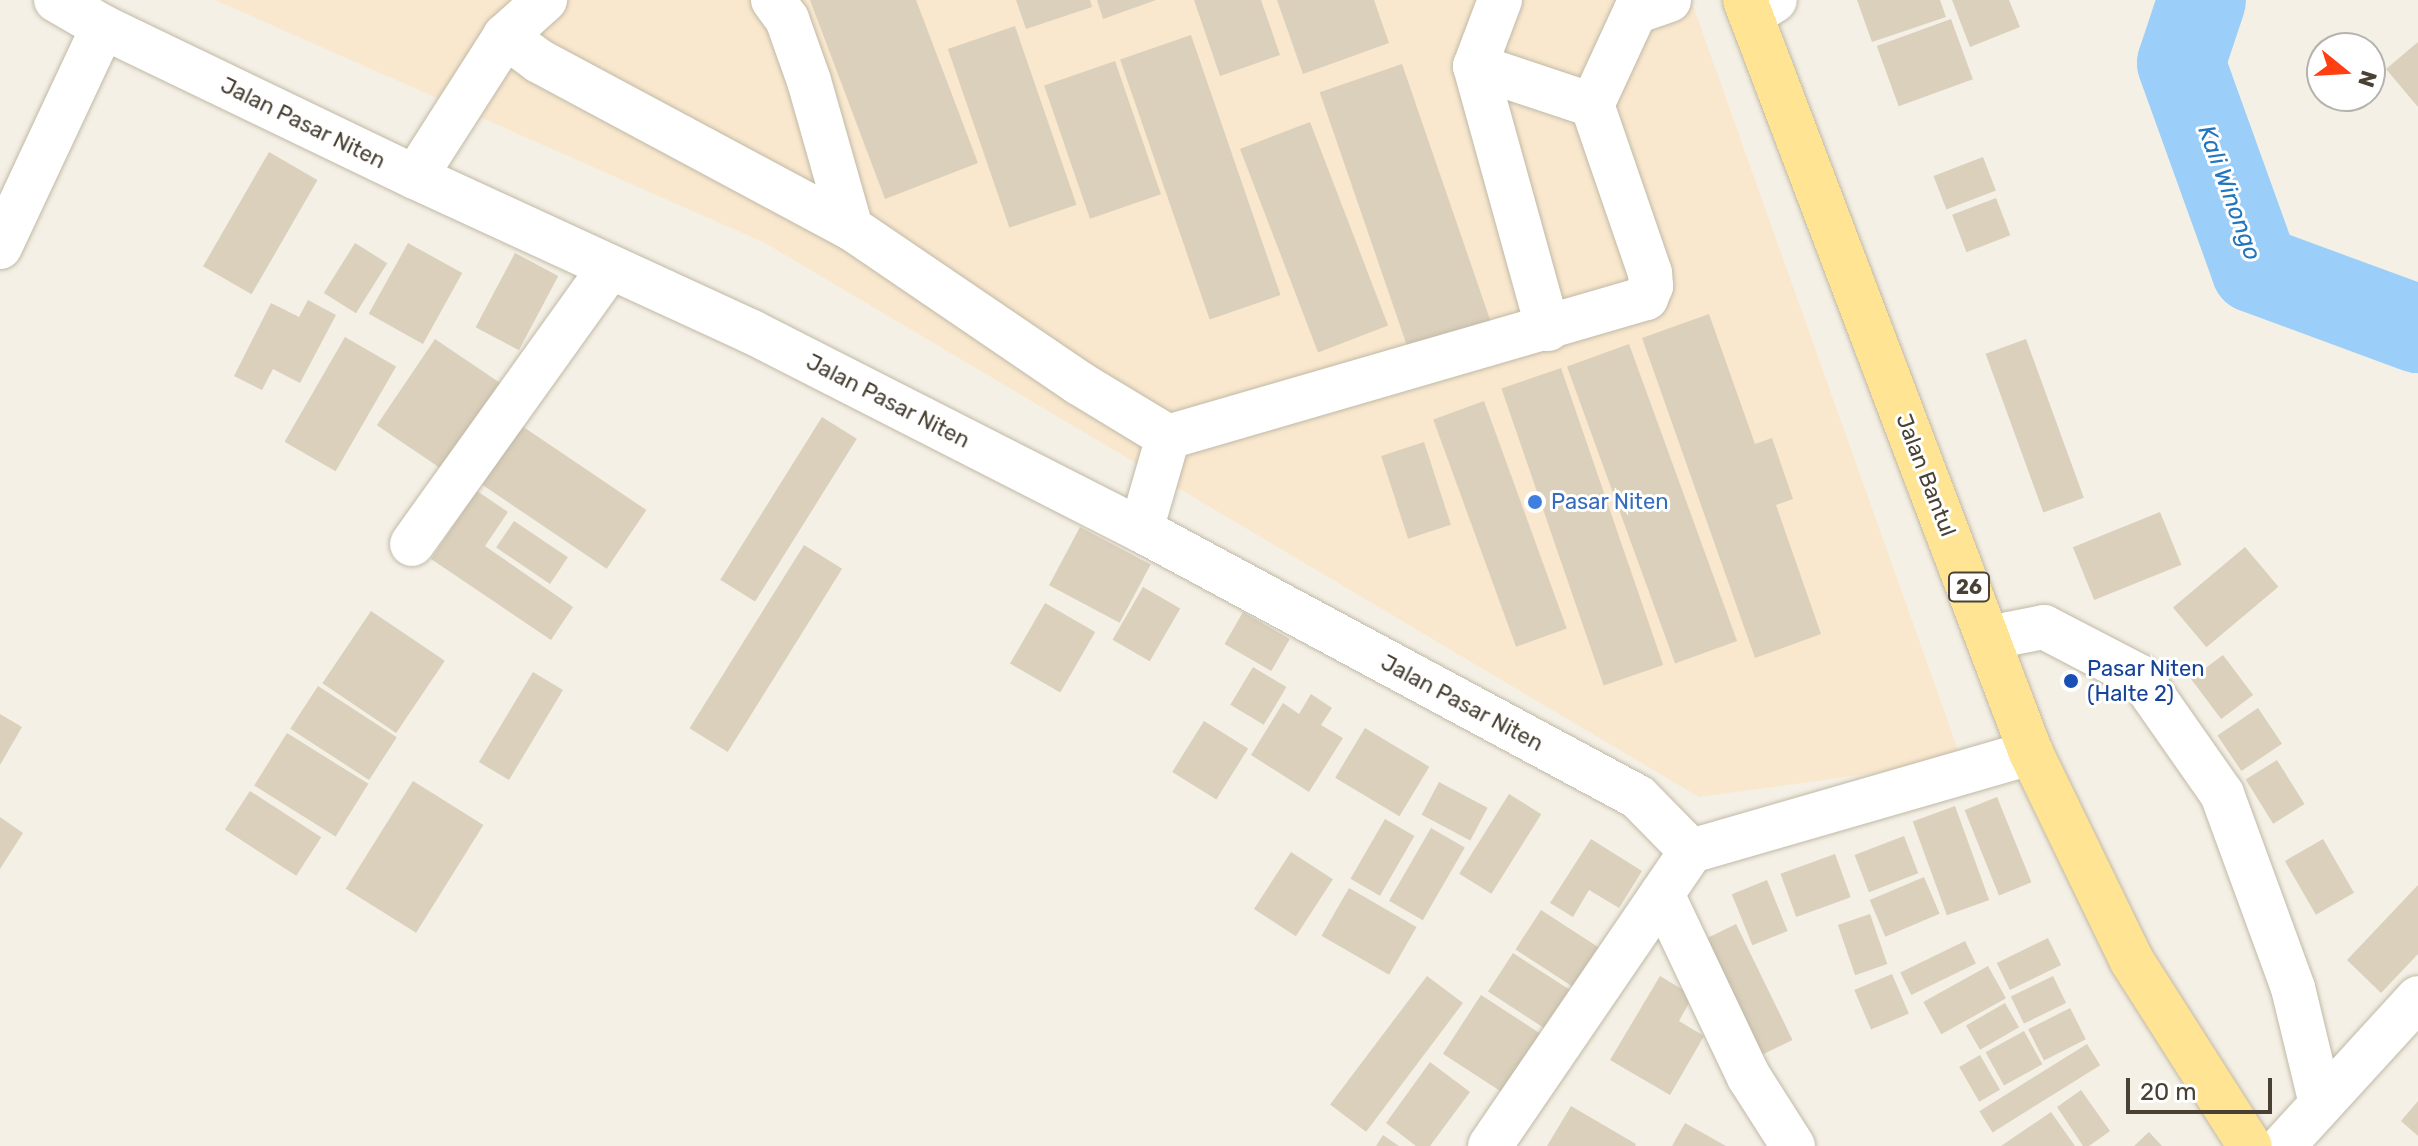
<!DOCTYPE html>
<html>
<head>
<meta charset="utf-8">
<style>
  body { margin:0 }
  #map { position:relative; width:2418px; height:1146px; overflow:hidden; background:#f4f0e5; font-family:Rubik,sans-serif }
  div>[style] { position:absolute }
  .commercial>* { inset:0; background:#f9e8ce }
  .river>* { height:88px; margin:-44px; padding:0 44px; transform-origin:44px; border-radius:44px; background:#9bcef8 }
  .building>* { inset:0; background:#dad0bc; transform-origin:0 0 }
  .roads { filter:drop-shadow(0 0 2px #c1b9a7) drop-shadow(0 0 2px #c1b9a7) }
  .minor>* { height:44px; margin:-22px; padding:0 22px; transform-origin:22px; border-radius:22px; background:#fff }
  .major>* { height:44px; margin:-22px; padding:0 22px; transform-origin:22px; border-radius:22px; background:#ffe593 }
  .dots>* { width:22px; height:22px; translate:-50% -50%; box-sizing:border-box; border:4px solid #fff; border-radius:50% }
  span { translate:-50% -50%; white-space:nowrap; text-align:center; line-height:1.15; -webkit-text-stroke:6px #fff; paint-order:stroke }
  .shield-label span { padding:2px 6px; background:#fff; border:2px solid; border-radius:6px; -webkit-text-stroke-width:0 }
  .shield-label { font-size:20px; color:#484134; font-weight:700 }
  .street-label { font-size:22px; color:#484134 }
  .shop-label { font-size:22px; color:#366cbe }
  .left { translate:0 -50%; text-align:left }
  .transit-label { font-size:22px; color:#164399 }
  .water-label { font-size:24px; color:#2176bf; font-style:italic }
  .north { position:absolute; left:2306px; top:32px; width:80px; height:80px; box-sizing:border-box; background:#fff; border:2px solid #b6b3ae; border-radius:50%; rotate:108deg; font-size:22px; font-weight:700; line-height:32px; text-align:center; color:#484134 }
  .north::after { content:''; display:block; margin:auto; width:28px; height:36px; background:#ff3f11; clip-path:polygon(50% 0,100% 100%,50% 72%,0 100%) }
  .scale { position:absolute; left:2126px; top:1078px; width:146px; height:36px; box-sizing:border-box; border:4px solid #484134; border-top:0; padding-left:10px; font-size:24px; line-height:28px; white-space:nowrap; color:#484134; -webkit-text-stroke:6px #fff; paint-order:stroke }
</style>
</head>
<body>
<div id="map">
  <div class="commercial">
    <i style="clip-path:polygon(215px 0,1691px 0,1962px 761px,1699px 797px,765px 243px)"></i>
  </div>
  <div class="river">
    <i style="left:2202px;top:0;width:66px;rotate:108.4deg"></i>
    <i style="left:2181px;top:63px;width:219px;rotate:70.2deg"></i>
    <i style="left:2255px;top:269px;width:174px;rotate:20.2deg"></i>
  </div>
  <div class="building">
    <i style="clip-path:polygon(810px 0,916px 0,978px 163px,885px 199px)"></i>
    <i style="clip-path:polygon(1016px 0,1090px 0,1092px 7px,1026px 29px)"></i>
    <i style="clip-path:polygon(1097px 0,1156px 0,1103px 19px)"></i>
    <i style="clip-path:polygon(1194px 0,1261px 0,1280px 55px,1220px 76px)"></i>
    <i style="clip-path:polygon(1277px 0,1374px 0,1389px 43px,1303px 74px)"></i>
    <i style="clip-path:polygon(1857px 0,1940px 0,1946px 17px,1872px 42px)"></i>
    <i style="clip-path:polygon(1952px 0,2009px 0,2020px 27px,1970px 47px)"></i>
    <i style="left:1951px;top:19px;width:64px;height:79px;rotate:70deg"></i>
    <i style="left:1015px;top:26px;width:189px;height:71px;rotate:71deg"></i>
    <i style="left:1191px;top:35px;width:275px;height:75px;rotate:71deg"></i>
    <i style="clip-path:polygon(2418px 42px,2418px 107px,2386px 69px)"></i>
    <i style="left:1115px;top:61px;width:141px;height:75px;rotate:71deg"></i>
    <i style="left:1402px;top:64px;width:273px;height:87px;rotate:71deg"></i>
    <i style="left:1310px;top:122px;width:218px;height:75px;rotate:69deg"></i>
    <i style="left:269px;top:152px;width:56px;height:132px;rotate:30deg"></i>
    <i style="left:1983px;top:157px;width:36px;height:53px;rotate:69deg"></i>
    <i style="left:1996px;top:198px;width:40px;height:47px;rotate:69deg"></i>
    <i style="left:355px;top:243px;width:38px;height:59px;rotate:32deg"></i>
    <i style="left:408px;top:243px;width:62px;height:81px;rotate:29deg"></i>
    <i style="left:515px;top:253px;width:49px;height:84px;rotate:28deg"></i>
    <i style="clip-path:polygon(308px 300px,336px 315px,300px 383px,273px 369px,262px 390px,234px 376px,271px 303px,299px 317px)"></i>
    <i style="clip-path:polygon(1709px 314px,1755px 444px,1772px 438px,1793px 499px,1776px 505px,1821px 634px,1755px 658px,1642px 338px)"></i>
    <i style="left:345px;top:337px;width:59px;height:121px;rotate:30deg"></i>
    <i style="left:435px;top:339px;width:79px;height:104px;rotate:34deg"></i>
    <i style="left:2026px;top:339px;width:169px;height:43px;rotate:70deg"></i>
    <i style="left:1629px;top:344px;width:316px;height:66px;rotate:70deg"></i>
    <i style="left:1561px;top:368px;width:314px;height:63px;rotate:71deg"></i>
    <i style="left:1484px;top:401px;width:242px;height:54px;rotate:70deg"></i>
    <i style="left:822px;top:417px;width:41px;height:192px;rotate:32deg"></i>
    <i style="left:522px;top:426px;width:150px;height:71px;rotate:34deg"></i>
    <i style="left:1424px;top:442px;width:87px;height:45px;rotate:72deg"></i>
    <i style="clip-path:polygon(477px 491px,508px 512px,485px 546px,573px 607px,551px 640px,431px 559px)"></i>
    <i style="left:2160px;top:512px;width:57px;height:94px;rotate:68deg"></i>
    <i style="left:514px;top:521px;width:65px;height:32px;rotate:34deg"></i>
    <i style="left:1080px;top:527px;width:80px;height:66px;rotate:28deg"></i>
    <i style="left:804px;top:545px;width:45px;height:216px;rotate:32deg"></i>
    <i style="left:2245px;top:547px;width:52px;height:94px;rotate:50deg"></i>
    <i style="left:1143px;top:587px;width:43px;height:61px;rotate:30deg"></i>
    <i style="left:1045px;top:603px;width:58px;height:70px;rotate:30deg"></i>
    <i style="left:371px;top:611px;width:89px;height:87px;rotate:34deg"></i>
    <i style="left:1243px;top:612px;width:54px;height:37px;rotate:30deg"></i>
    <i style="left:2223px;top:655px;width:50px;height:40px;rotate:53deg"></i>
    <i style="left:1253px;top:667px;width:39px;height:44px;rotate:31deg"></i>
    <i style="left:533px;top:672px;width:35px;height:105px;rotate:31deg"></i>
    <i style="left:318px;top:686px;width:94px;height:51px;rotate:33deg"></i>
    <i style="clip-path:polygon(1311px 694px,1332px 708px,1321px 725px,1343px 738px,1309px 792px,1251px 755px,1283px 703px,1299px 714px)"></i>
    <i style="left:2258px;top:708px;width:43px;height:49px;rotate:56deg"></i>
    <i style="clip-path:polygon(0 714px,22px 727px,0 765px)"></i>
    <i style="left:1204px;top:721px;width:52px;height:60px;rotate:32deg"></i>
    <i style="left:1365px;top:728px;width:75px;height:58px;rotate:31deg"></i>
    <i style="left:287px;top:733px;width:96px;height:62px;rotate:32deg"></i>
    <i style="left:2277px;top:760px;width:52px;height:37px;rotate:58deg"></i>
    <i style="left:413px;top:781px;width:83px;height:127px;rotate:32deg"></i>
    <i style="left:1439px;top:782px;width:55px;height:37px;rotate:28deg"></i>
    <i style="left:250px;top:791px;width:85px;height:46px;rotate:33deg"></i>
    <i style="left:1509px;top:794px;width:38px;height:94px;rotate:32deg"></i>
    <i style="left:1997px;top:797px;width:92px;height:35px;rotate:68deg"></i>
    <i style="left:1955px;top:806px;width:100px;height:45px;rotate:70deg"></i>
    <i style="clip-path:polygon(0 817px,23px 833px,0 869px)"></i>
    <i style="left:1385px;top:819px;width:34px;height:69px;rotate:30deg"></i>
    <i style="left:1431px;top:828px;width:39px;height:84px;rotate:30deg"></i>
    <i style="left:1904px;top:836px;width:40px;height:53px;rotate:69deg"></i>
    <i style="clip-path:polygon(1591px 839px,1642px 871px,1619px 908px,1589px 890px,1573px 917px,1550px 903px)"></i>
    <i style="left:2323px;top:839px;width:62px;height:44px;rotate:60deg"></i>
    <i style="left:1291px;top:852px;width:50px;height:68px;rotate:33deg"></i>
    <i style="left:1835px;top:854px;width:46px;height:58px;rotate:70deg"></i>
    <i style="left:1924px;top:877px;width:40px;height:59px;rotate:67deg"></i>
    <i style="left:1767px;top:880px;width:55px;height:38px;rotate:68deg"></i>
    <i style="clip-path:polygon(2418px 885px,2418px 954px,2381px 993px,2347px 960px)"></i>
    <i style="left:1349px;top:888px;width:78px;height:55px;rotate:30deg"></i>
    <i style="left:1541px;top:910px;width:68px;height:47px;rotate:33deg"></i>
    <i style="left:1870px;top:914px;width:53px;height:34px;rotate:71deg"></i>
    <i style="left:1736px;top:924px;width:129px;height:38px;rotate:64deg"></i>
    <i style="left:2048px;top:938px;width:30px;height:57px;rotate:64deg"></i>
    <i style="left:1965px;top:941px;width:25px;height:72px;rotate:64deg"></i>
    <i style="left:1513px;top:953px;width:69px;height:46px;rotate:33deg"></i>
    <i style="left:1988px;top:966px;width:37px;height:74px;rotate:61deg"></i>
    <i style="left:1892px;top:974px;width:43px;height:41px;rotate:67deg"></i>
    <i style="left:1427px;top:976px;width:45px;height:161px;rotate:37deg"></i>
    <i style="clip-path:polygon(1660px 976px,1693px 996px,1679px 1021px,1704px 1036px,1670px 1095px,1610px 1060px)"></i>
    <i style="left:2053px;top:976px;width:30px;height:47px;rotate:64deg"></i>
    <i style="left:1481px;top:995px;width:72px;height:70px;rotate:33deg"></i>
    <i style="left:2005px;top:1003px;width:28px;height:45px;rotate:60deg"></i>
    <i style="left:2070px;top:1008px;width:35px;height:47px;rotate:63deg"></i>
    <i style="left:2024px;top:1031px;width:38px;height:44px;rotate:61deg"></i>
    <i style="left:2087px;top:1044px;width:25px;height:127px;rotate:58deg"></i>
    <i style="left:1980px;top:1055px;width:40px;height:24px;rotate:60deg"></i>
    <i style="clip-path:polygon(1430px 1062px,1470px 1092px,1430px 1146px,1416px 1146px,1386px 1123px)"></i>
    <i style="clip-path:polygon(2081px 1090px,2110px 1131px,2089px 1146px,2083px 1146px,2057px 1107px)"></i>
    <i style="clip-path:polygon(2418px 1101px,2418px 1136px,2401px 1121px)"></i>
    <i style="clip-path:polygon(1571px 1106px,1636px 1144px,1635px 1146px,1547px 1146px)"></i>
    <i style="clip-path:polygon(2051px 1112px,2075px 1146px,2001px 1146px)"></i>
    <i style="clip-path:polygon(1685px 1123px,1726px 1146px,1672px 1146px)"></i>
    <i style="clip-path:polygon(2149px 1132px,2162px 1146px,2134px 1146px)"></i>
    <i style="clip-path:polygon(1383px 1135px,1399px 1146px,1376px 1146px)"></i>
  </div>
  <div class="roads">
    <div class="minor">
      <i style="left:56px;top:0;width:54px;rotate:29.9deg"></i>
      <i style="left:103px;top:27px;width:346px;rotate:25.7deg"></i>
      <i style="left:415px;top:177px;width:371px;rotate:24.7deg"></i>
      <i style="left:752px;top:332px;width:436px;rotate:27deg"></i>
      <i style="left:1141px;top:530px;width:564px;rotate:28.25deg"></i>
      <i style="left:1638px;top:797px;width:76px;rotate:45.5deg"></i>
      <i style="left:773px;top:0;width:24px;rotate:54deg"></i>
      <i style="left:787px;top:19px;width:66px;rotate:70.5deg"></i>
      <i style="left:809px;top:81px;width:153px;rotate:74.1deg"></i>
      <i style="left:1500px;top:0;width:71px;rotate:110.7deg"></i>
      <i style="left:1475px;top:66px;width:273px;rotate:74.5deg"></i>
      <i style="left:1751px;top:15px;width:28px;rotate:-32deg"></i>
      <i style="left:505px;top:36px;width:42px;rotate:36.3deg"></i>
      <i style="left:539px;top:61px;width:354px;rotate:28.2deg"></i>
      <i style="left:851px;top:228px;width:276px;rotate:34.2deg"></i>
      <i style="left:1079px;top:383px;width:104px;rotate:31.2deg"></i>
      <i style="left:1168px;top:437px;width:97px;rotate:106.2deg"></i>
      <i style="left:1475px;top:66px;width:123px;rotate:18.4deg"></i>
      <i style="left:415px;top:177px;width:167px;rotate:-57.4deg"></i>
      <i style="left:505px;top:36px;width:54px;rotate:-42deg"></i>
      <i style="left:0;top:247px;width:243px;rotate:-64.9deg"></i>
      <i style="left:1168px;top:437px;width:498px;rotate:-16.2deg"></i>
      <i style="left:1646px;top:298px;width:13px;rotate:-67deg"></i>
      <i style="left:1651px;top:286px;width:13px;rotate:-94deg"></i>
      <i style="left:1650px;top:273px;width:178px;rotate:-109deg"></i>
      <i style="left:1592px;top:105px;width:102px;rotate:-65.2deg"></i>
      <i style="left:1635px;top:12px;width:36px;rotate:-19deg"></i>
      <i style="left:412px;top:544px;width:338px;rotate:-54.4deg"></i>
      <i style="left:1988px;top:638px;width:57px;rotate:-11.1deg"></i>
      <i style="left:2044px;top:627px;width:108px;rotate:27.5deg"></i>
      <i style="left:2140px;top:677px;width:143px;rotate:55deg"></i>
      <i style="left:2222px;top:794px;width:207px;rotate:69.9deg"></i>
      <i style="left:2293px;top:988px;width:119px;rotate:76.4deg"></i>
      <i style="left:1662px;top:894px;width:203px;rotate:64.6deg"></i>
      <i style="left:1749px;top:1077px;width:82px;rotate:57.5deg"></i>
      <i style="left:1490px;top:1146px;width:357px;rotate:-55.7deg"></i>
      <i style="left:1691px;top:851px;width:354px;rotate:-16.1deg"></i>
      <i style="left:2283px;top:1146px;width:200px;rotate:-47.6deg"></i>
    </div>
    <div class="major">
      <i style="left:1745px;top:0;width:805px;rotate:69.2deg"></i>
      <i style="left:2031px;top:753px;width:231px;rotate:64.1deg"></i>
      <i style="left:2132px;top:961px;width:219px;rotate:57.5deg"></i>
    </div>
  </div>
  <div class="dots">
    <i style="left:1535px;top:502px;background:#3f7fe0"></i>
    <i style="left:2071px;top:681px;background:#1a4fb4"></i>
  </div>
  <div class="shield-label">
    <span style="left:1969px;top:587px">26</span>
  </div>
  <div class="street-label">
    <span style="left:303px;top:123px;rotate:26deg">Jalan Pasar Niten</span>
    <span style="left:888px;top:401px;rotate:27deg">Jalan Pasar Niten</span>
    <span style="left:1926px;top:475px;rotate:69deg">Jalan Bantul</span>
    <span style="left:1462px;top:703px;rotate:28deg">Jalan Pasar Niten</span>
  </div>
  <div class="shop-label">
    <span class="left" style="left:1551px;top:502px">Pasar Niten</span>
  </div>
  <div class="transit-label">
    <span class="left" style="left:2087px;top:681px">Pasar Niten<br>(Halte 2)</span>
  </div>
  <div class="water-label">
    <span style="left:2229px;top:193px;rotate:70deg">Kali Winongo</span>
  </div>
  <div class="north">N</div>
  <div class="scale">20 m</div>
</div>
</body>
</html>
